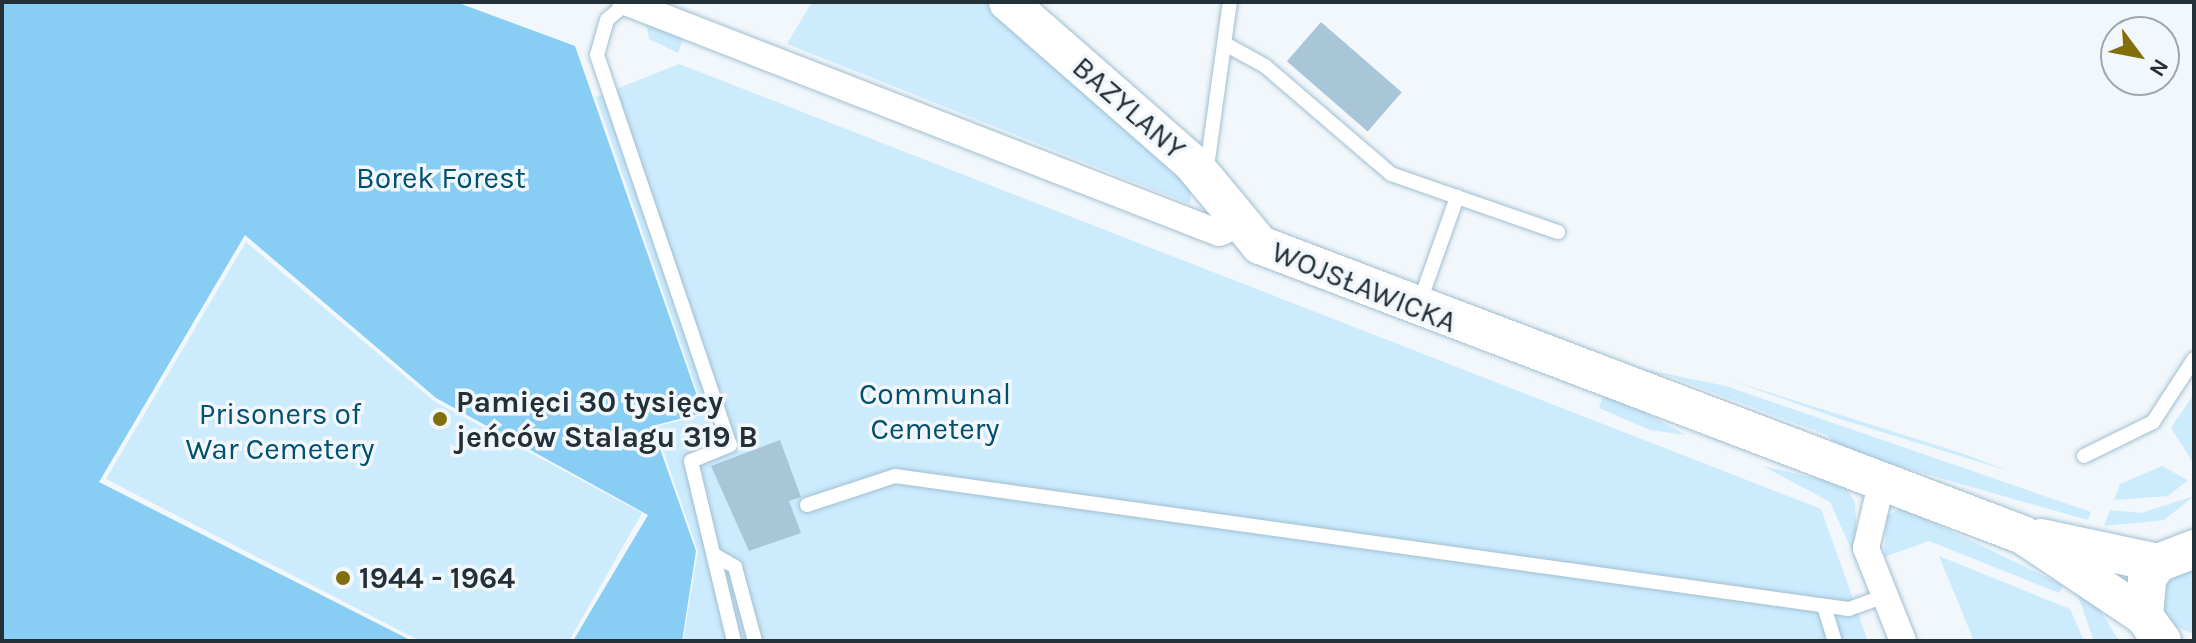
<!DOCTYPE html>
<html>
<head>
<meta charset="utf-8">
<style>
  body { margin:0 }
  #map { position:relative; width:2196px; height:643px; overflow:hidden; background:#f1f7fb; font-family:Karla,sans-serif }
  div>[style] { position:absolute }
  .green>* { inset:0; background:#ccebfd }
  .forest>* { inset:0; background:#87cdf4 }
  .building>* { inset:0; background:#a9c6d8; transform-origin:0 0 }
  .roads { filter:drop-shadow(0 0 2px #a1bfd0) drop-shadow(0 0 2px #a1bfd0) }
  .lane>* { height:14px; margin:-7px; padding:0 7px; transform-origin:7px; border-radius:7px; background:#fff }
  .street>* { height:26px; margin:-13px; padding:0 13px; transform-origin:13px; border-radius:13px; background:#fff }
  .secondary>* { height:38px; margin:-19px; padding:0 19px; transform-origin:19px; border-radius:19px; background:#fff }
  .dots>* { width:22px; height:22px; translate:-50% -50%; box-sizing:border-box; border:4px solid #f1f7fb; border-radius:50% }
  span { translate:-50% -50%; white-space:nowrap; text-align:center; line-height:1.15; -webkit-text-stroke:7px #f1f7fb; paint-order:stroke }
  .street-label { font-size:30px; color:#243037 }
  .park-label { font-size:30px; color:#00506f }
  .poi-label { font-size:30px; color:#243037; font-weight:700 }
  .left { translate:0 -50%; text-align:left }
  .frame { position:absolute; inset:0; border:4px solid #243037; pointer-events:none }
  .north { position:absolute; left:2100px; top:16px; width:80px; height:80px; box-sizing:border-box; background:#f1f7fb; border:2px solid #9fa7ad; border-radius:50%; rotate:122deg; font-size:22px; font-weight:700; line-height:32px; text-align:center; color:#243037 }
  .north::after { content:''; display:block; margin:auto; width:28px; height:36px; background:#826e0b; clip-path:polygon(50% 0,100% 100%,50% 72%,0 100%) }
</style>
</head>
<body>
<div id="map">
  <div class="green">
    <i style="clip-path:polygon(812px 2px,986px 2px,1192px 185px,1190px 204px,787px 44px)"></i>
    <i style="clip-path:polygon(646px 22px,684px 37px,678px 53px,649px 39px)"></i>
    <i style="clip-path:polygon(679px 64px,1821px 509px,1868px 641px,683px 641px,698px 551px,655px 427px,705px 414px,596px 97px)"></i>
    <i style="clip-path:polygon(246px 242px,434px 401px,642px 513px,569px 641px,420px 641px,106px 479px)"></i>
    <i style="clip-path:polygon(1573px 355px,1726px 386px,2091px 512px,2088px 520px,1841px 450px,1827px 435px,1669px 376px)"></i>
    <i style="clip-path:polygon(1730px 380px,1964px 454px,2009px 471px,1843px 420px)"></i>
    <i style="clip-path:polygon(1605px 391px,1686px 435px,1650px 430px,1599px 408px)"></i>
    <i style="clip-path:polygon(2194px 394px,2194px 464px,2171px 428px)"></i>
    <i style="clip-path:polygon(1763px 466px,1844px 485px,1855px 502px,1858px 564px,1830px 502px)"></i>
    <i style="clip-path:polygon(2162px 466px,2188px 480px,2168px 496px,2114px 500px,2120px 484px)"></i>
    <i style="clip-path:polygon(2194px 496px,2164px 520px,2104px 526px,2110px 510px,2141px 513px)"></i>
    <i style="clip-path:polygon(1903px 508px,2063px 585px,2059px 593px,1929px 541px,1884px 557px,1887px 515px)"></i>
    <i style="clip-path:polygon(1939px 556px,2070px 609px,2084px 641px,1974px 641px)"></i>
    <i style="clip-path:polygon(2194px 568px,2194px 633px,2191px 633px,2172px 625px,2161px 608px,2169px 578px)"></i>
    <i style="clip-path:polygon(2077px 593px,2100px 610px,2119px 641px,2094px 641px)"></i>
  </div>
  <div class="forest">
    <i style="clip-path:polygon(2px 2px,456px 2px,575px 46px,703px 413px,652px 426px,696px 551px,682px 641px,573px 641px,648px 515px,436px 398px,245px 235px,99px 482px,412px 641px,2px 641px)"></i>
  </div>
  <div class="building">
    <i style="left:1321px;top:22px;width:107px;height:52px;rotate:41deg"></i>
    <i style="clip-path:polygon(780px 440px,801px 497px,789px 501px,801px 533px,749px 551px,711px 466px)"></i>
  </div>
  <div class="roads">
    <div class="lane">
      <i style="left:627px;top:3px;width:26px;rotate:140deg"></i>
      <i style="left:607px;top:20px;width:36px;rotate:106deg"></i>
      <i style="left:597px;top:55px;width:412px;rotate:71.2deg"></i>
      <i style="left:730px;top:445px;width:42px;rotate:157.7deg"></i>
      <i style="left:691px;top:461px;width:185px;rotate:76.6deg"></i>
      <i style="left:1225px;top:44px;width:46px;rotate:28.8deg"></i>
      <i style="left:1265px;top:66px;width:166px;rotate:40.6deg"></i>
      <i style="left:1391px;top:174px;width:70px;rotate:19.2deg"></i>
      <i style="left:1206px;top:174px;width:174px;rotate:-82.1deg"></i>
      <i style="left:1419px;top:304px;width:114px;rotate:-70.4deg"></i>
      <i style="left:1457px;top:197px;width:107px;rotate:19.1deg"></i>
      <i style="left:2084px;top:456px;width:77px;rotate:-26.2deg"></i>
      <i style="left:2153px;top:422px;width:75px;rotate:-56.9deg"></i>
      <i style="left:807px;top:505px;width:93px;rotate:-18.2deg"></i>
      <i style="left:895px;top:476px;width:963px;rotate:7.94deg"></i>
      <i style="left:1849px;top:609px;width:37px;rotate:-20deg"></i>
      <i style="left:718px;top:557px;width:20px;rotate:30deg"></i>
      <i style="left:735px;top:567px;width:77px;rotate:74.9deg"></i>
      <i style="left:1824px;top:606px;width:37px;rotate:73deg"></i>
    </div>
    <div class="street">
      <i style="left:625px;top:2px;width:637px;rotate:21.25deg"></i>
      <i style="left:1219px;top:233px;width:21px;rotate:-23deg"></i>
      <i style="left:1882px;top:480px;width:70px;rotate:103.2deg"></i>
      <i style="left:1866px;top:548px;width:100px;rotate:68.3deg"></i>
    </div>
    <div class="secondary">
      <i style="left:1008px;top:2px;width:244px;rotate:41.2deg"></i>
      <i style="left:1192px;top:163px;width:107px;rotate:50.3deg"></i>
      <i style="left:1260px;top:245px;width:816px;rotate:20.81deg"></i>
      <i style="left:2023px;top:535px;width:146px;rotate:33.8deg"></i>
      <i style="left:2041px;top:538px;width:120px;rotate:12.1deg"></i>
      <i style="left:2162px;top:641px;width:31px;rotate:-126deg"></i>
      <i style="left:2144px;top:616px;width:38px;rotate:-85deg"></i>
      <i style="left:2147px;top:578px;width:19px;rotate:-54deg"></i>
      <i style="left:2158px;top:563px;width:39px;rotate:-21deg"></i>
    </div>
  </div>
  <div class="dots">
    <i style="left:440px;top:419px;background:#826e0b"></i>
    <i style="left:343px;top:578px;background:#826e0b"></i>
  </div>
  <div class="street-label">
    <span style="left:1129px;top:108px;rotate:41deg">BAZYLANY</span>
    <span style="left:1364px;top:287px;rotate:22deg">WOJSŁAWICKA</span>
  </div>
  <div class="park-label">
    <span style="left:441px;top:178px">Borek Forest</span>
    <span style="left:935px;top:411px">Communal<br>Cemetery</span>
    <span style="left:280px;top:431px">Prisoners of<br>War Cemetery</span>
  </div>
  <div class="poi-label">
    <span class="left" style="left:456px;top:419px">Pamięci 30 tysięcy<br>jeńców Stalagu 319 B</span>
    <span class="left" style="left:359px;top:578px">1944 - 1964</span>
  </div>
  <div class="frame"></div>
  <div class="north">N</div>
</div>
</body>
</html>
